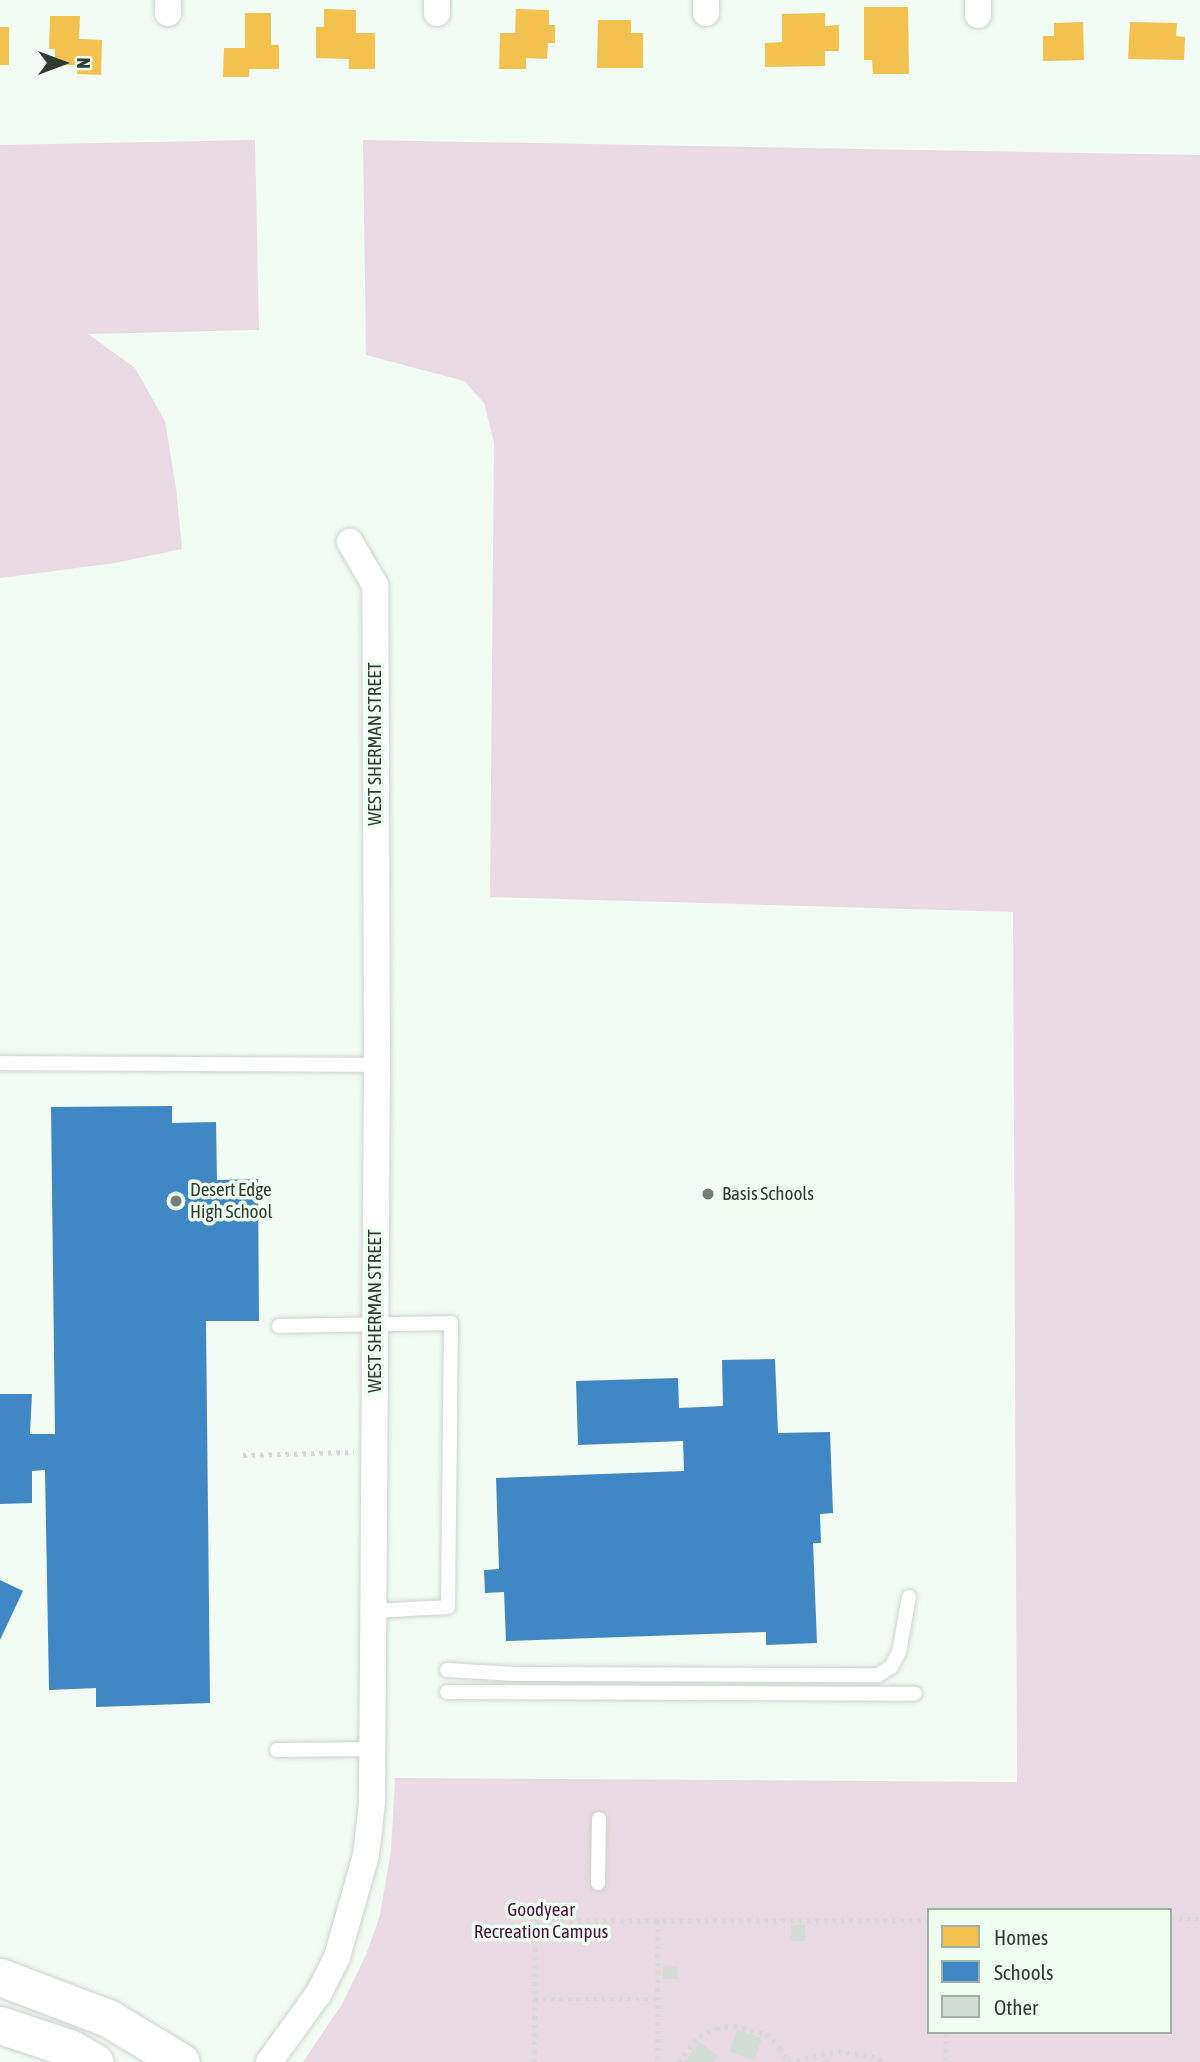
<!DOCTYPE html>
<html>
<head>
<meta charset="utf-8">
<style>
  body { margin:0 }
  #map { position:relative; width:1200px; height:2062px; overflow:hidden; background:#f2fbf4; font-family:"Asap Condensed",sans-serif }
  div>[style] { position:absolute }
  .green>* { inset:0; background:#e9dbe3 }
  .homes>* { inset:0; background:#f2c14e; transform-origin:0 0 }
  .schools>* { inset:0; background:#3f88c5 }
  .building>* { inset:0; background:#d4ddd6; transform-origin:0 0 }
  .path>* { height:4.5px; margin-top:-2.25px; transform-origin:0; background:repeating-linear-gradient(90deg,#d6dbd7 0 3.5px,transparent 0 8.5px) }
  .roads { filter:drop-shadow(0 0 2px #ccd5ce) drop-shadow(0 0 2px #ccd5ce) }
  .lane>* { height:14px; margin:-7px; padding:0 7px; transform-origin:7px; border-radius:7px; background:#fdfefd }
  .street>* { height:26px; margin:-13px; padding:0 13px; transform-origin:13px; border-radius:13px; background:#fdfefd }
  .secondary>* { height:37px; margin:-18.5px; padding:0 18.5px; transform-origin:18.5px; border-radius:18.5px; background:#fdfefd }
  .dots>* { width:19px; height:19px; translate:-50% -50%; box-sizing:border-box; border:4px solid #eefff1; border-radius:50% }
  span { translate:-50% -50%; white-space:nowrap; text-align:center; line-height:1.15; -webkit-text-stroke:7px #eefff1; paint-order:stroke }
  .street-label { font-size:19px; color:#303b32 }
  .poi-label { font-size:19px; color:#303b32 }
  .left { translate:0 -50%; text-align:left }
  .park-label { font-size:19px; color:#4c123e }
  .legend { position:absolute; left:927px; top:1908px; width:245px; height:126px; box-sizing:border-box; background:#eefff1; border:2px solid #a2b1a5; margin:0; padding:9px 12px; list-style:none; font-size:21px; color:#303b32 }
  .legend li { display:flex; align-items:center; gap:14px; height:35px }
  .legend b { width:35px; border:2px solid #a2b1a5 }
  .north { position:absolute; left:28px; top:28px; width:70px; height:70px; -webkit-text-stroke:5px #eefff1; paint-order:stroke; rotate:90deg; font-size:19px; font-weight:700; line-height:28px; text-align:center; color:#303b32 }
  .north::after { content:''; display:block; margin:auto; width:24px; height:32px; background:#303b32; clip-path:polygon(50% 0,100% 100%,50% 72%,0 100%) }
</style>
</head>
<body>
<div id="map">
  <div class="green">
    <i style="clip-path:polygon(255px 140px,259px 330px,88px 334px,135px 368px,165px 421px,176px 488px,182px 549px,115px 563px,0 578px,0 145px)"></i>
    <i style="clip-path:polygon(evenodd,363px 140px,1200px 155px,1200px 2062px,303px 2062px,342px 2004px,366px 1955px,380px 1915px,391px 1850px,395px 1778px,1017px 1782px,1013px 912px,490px 897px,494px 443px,484px 403px,464px 381px,366px 355px,363px 140px,929px 1910px,1170px 1910px,1170px 2032px,929px 2032px,929px 1910px)"></i>
  </div>
  <div class="homes">
    <i style="clip-path:polygon(864px 7px,908px 7px,909px 74px,873px 74px,872px 60px,864px 60px)"></i>
    <i style="clip-path:polygon(324px 9px,356px 10px,356px 33px,375px 33px,375px 69px,349px 69px,349px 59px,316px 58px,316px 27px,324px 27px)"></i>
    <i style="clip-path:polygon(516px 9px,549px 10px,549px 25px,555px 25px,555px 43px,548px 43px,547px 59px,526px 58px,526px 69px,499px 69px,500px 33px,515px 33px)"></i>
    <i style="clip-path:polygon(245px 13px,271px 13px,271px 45px,279px 45px,279px 69px,249px 69px,249px 77px,223px 77px,224px 48px,245px 48px)"></i>
    <i style="clip-path:polygon(825px 13px,825px 26px,839px 25px,839px 51px,825px 51px,825px 66px,765px 67px,765px 43px,782px 42px,782px 14px)"></i>
    <i style="clip-path:polygon(50px 16px,80px 16px,79px 39px,102px 40px,101px 75px,77px 74px,78px 65px,55px 65px,55px 49px,49px 49px)"></i>
    <i style="clip-path:polygon(598px 20px,631px 20px,631px 33px,643px 33px,643px 68px,597px 68px)"></i>
    <i style="clip-path:polygon(1083px 22px,1084px 60px,1043px 61px,1043px 36px,1054px 36px,1054px 23px)"></i>
    <i style="clip-path:polygon(1130px 22px,1177px 23px,1176px 36px,1185px 37px,1184px 60px,1128px 59px)"></i>
    <i style="left:0;top:27px;width:9px;height:38px"></i>
  </div>
  <div class="schools">
    <i style="clip-path:polygon(172px 1106px,172px 1123px,216px 1122px,217px 1180px,258px 1179px,259px 1321px,206px 1321px,210px 1703px,96px 1707px,96px 1688px,49px 1690px,45px 1470px,32px 1471px,32px 1503px,0 1504px,0 1394px,32px 1394px,30px 1434px,55px 1434px,51px 1107px)"></i>
    <i style="clip-path:polygon(775px 1359px,778px 1433px,830px 1432px,833px 1513px,820px 1514px,821px 1543px,813px 1543px,817px 1643px,766px 1645px,766px 1632px,506px 1641px,504px 1592px,485px 1593px,484px 1570px,499px 1569px,496px 1478px,684px 1471px,683px 1441px,578px 1445px,576px 1381px,678px 1378px,679px 1408px,723px 1406px,722px 1360px)"></i>
    <i style="clip-path:polygon(0 1580px,23px 1591px,0 1640px)"></i>
  </div>
  <div class="building">
    <i style="left:791px;top:1925px;width:14px;height:16px"></i>
    <i style="left:663px;top:1966px;width:15px;height:13px"></i>
    <i style="left:737px;top:2030px;width:26px;height:23px;rotate:18deg"></i>
    <i style="clip-path:polygon(699px 2042px,718px 2056px,713px 2062px,685px 2062px)"></i>
  </div>
  <div class="path">
    <i style="left:243px;top:1455px;width:111px;rotate:-1.5deg"></i>
    <i style="left:1170px;top:1919px;width:30px"></i>
    <i style="left:658px;top:1920px;width:142px;rotate:90deg"></i>
    <i style="left:534px;top:1999px;width:124px"></i>
    <i style="left:946px;top:2032px;width:30px;rotate:90deg"></i>
    <i style="left:822px;top:2052px;width:12px;rotate:59deg"></i>
    <i style="left:534px;top:2062px;width:141px;rotate:-89.6deg"></i>
    <i style="left:535px;top:1921px;width:394px;rotate:-0.1deg"></i>
    <i style="left:678px;top:2062px;width:33px;rotate:-51deg"></i>
    <i style="left:699px;top:2036px;width:19px;rotate:-25deg"></i>
    <i style="left:716px;top:2028px;width:18px;rotate:-6deg"></i>
    <i style="left:734px;top:2026px;width:33px;rotate:14deg"></i>
    <i style="left:766px;top:2034px;width:20px;rotate:45deg"></i>
    <i style="left:780px;top:2048px;width:16px;rotate:60deg"></i>
    <i style="left:788px;top:2062px;width:51px;rotate:-12.4deg"></i>
    <i style="left:838px;top:2051px;width:33px;rotate:9deg"></i>
    <i style="left:871px;top:2056px;width:17px;rotate:21deg"></i>
  </div>
  <div class="roads">
    <div class="lane">
      <i style="left:0;top:1063px;width:377px;rotate:0.3deg"></i>
      <i style="left:279px;top:1326px;width:172px;rotate:-1deg"></i>
      <i style="left:451px;top:1323px;width:284px;rotate:90.6deg"></i>
      <i style="left:448px;top:1607px;width:75px;rotate:176.9deg"></i>
      <i style="left:447px;top:1670px;width:68px;rotate:3.4deg"></i>
      <i style="left:515px;top:1674px;width:363px;rotate:0.2deg"></i>
      <i style="left:878px;top:1675px;width:15px;rotate:-32deg"></i>
      <i style="left:891px;top:1667px;width:17px;rotate:-62deg"></i>
      <i style="left:899px;top:1652px;width:56px;rotate:-79.7deg"></i>
      <i style="left:447px;top:1692px;width:468px;rotate:0.2deg"></i>
      <i style="left:277px;top:1750px;width:95px;rotate:-0.6deg"></i>
      <i style="left:598px;top:1883px;width:64px;rotate:-89.1deg"></i>
    </div>
    <div class="street">
      <i style="left:168px;top:0;width:13px;rotate:90deg"></i>
      <i style="left:978px;top:0;width:15px;rotate:90deg"></i>
      <i style="left:437px;top:13px;width:13px;rotate:-90deg"></i>
      <i style="left:706px;top:13px;width:13px;rotate:-90deg"></i>
      <i style="left:269px;top:2062px;width:85px;rotate:-54.1deg"></i>
      <i style="left:319px;top:1993px;width:40px;rotate:-63.4deg"></i>
      <i style="left:337px;top:1957px;width:106px;rotate:-74.1deg"></i>
      <i style="left:366px;top:1855px;width:52px;rotate:-83.4deg"></i>
      <i style="left:372px;top:1803px;width:738px;rotate:-89.61deg"></i>
      <i style="left:377px;top:1065px;width:480px;rotate:-90.2deg"></i>
      <i style="left:375px;top:585px;width:50px;rotate:-120.2deg"></i>
    </div>
    <div class="secondary">
      <i style="left:0;top:1977px;width:116px;rotate:20.8deg"></i>
      <i style="left:108px;top:2018px;width:85px;rotate:31.1deg"></i>
      <i style="left:0;top:2025px;width:73px;rotate:18.4deg"></i>
      <i style="left:69px;top:2048px;width:29px;rotate:29deg"></i>
    </div>
  </div>
  <div class="dots">
    <i style="left:708px;top:1194px;background:#747e76"></i>
    <i style="left:176px;top:1201px;background:#747e76"></i>
  </div>
  <div class="street-label">
    <span style="left:375px;top:744px;rotate:-90deg">WEST SHERMAN STREET</span>
    <span style="left:375px;top:1311px;rotate:-90deg">WEST SHERMAN STREET</span>
  </div>
  <div class="poi-label">
    <span class="left" style="left:190px;top:1201px">Desert Edge<br>High School</span>
    <span class="left" style="left:722px;top:1194px">Basis Schools</span>
  </div>
  <div class="park-label">
    <span style="left:541px;top:1921px">Goodyear<br>Recreation Campus</span>
  </div>
  <ul class="legend">
  <li><b style="height:19px;background:#f2c14e"></b>Homes</li>
  <li><b style="height:19px;background:#3f88c5"></b>Schools</li>
  <li><b style="height:19px;background:#d4ddd6"></b>Other</li>
  </ul>
  <div class="north">N</div>
</div>
</body>
</html>
